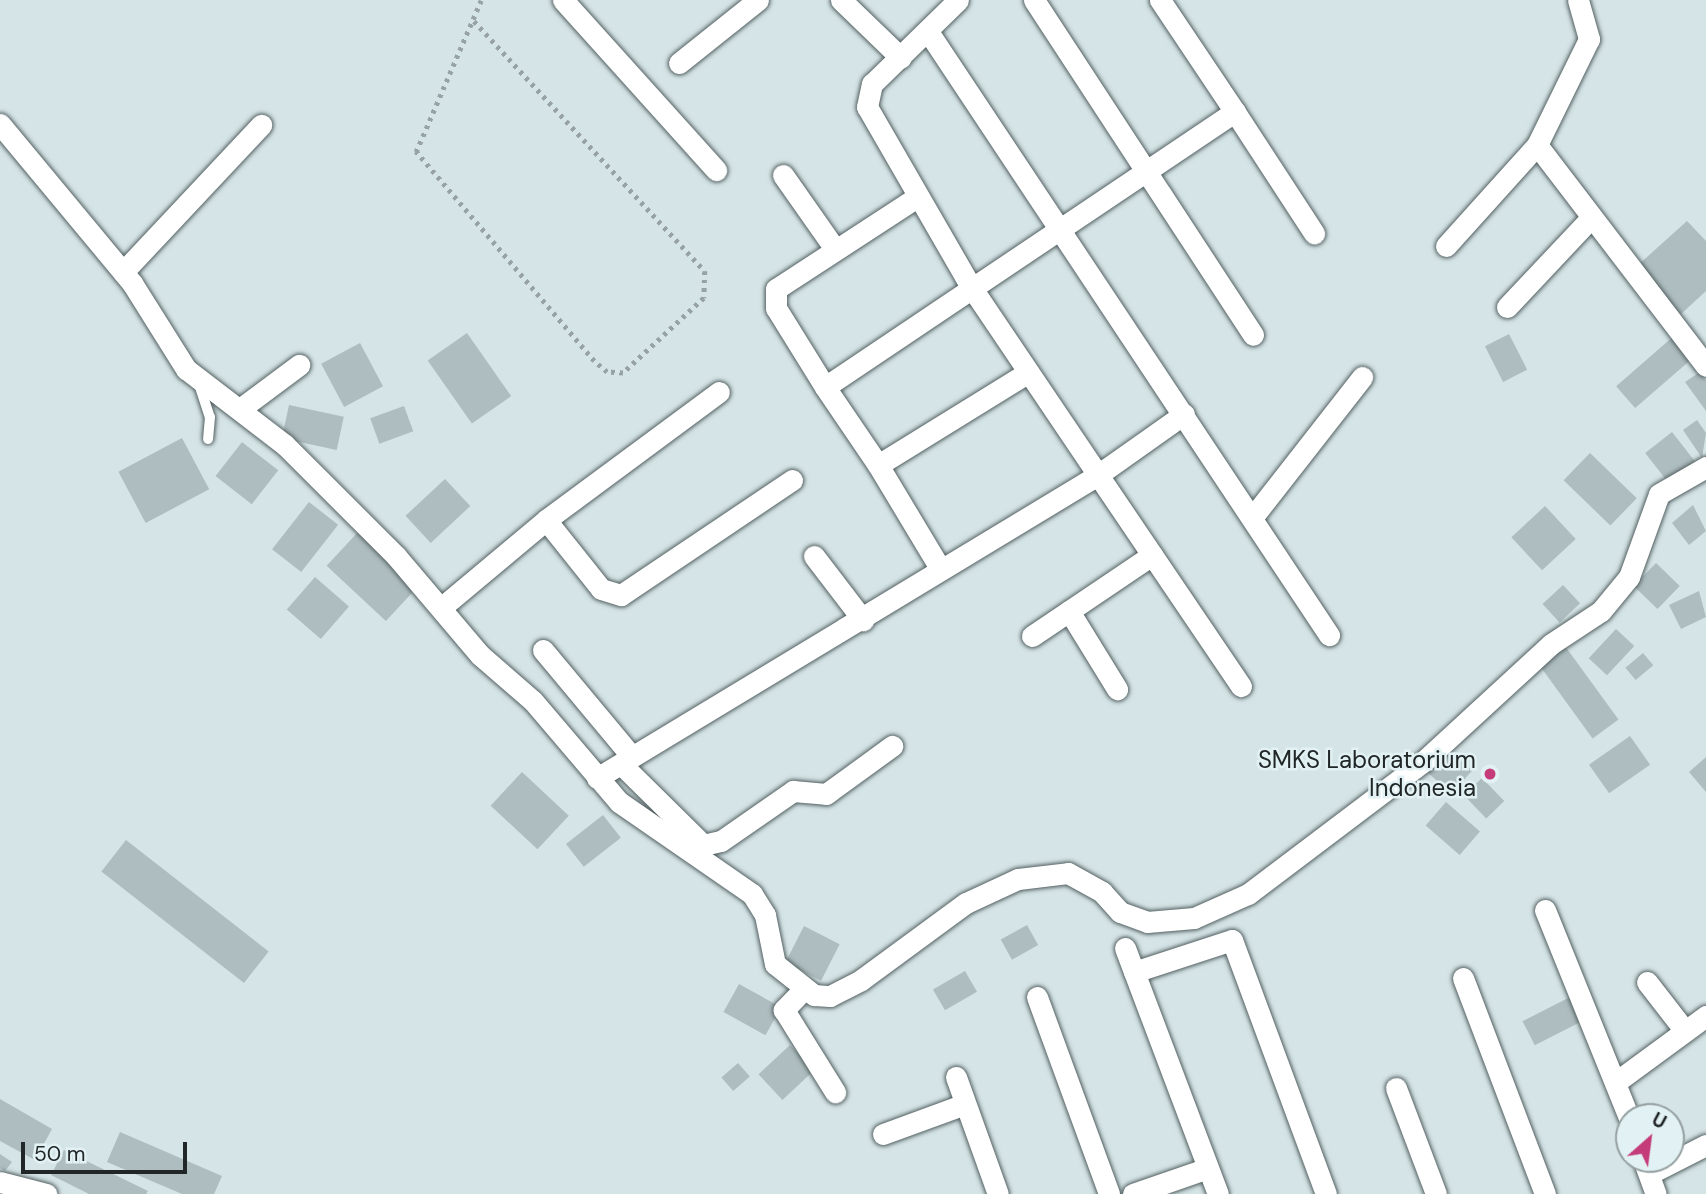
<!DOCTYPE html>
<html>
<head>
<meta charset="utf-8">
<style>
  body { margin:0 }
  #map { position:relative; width:1706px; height:1194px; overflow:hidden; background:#d5e4e6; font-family:"DM Sans",sans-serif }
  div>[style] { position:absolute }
  .building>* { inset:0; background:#aebdbf; transform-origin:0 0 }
  .path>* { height:4.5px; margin-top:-2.25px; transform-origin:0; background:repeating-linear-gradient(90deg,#96a2a3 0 3.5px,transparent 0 8.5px) }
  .roads { filter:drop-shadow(0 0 2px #536062) drop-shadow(0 0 2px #536062) }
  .service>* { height:10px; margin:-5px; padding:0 5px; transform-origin:5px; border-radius:5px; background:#fff }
  .minor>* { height:21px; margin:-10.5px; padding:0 10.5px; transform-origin:10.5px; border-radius:10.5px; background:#fff }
  .dots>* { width:19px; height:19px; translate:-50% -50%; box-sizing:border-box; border:4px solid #e2f1f3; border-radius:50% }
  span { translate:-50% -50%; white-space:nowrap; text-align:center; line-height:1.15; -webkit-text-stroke:5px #e2f1f3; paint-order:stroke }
  .poi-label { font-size:24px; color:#212627 }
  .right { translate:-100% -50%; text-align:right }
  .north { position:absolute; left:1615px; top:1103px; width:70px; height:70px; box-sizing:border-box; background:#e2f1f3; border:2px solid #95a0a1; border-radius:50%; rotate:28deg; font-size:19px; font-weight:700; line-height:28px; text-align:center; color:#212627 }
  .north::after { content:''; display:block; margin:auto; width:24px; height:32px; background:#c43d7a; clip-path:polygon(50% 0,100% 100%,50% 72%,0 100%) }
  .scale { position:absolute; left:21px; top:1142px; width:166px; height:32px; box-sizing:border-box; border:4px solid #212627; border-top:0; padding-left:9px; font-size:21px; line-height:24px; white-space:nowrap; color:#212627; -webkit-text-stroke:5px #e2f1f3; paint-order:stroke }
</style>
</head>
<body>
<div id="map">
  <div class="building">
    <i style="clip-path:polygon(1687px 221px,1706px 241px,1706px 291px,1681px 314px,1637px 266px)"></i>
    <i style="left:467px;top:333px;width:77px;height:48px;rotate:55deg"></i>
    <i style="left:1509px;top:334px;width:40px;height:27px;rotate:63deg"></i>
    <i style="left:1675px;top:335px;width:29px;height:78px;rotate:49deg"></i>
    <i style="left:360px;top:343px;width:49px;height:44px;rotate:62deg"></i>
    <i style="clip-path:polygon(1700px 372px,1706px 381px,1706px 411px,1685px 382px)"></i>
    <i style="left:289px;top:405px;width:56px;height:34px;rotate:12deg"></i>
    <i style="left:404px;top:406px;width:27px;height:36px;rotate:70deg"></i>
    <i style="clip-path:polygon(1697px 420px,1706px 433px,1702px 458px,1683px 430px)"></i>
    <i style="left:1672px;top:432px;width:41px;height:34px;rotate:52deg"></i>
    <i style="left:182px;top:438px;width:58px;height:72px;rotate:62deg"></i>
    <i style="left:242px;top:442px;width:46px;height:43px;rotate:38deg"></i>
    <i style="left:1590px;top:453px;width:65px;height:38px;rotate:44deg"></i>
    <i style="left:445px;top:479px;width:37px;height:54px;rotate:47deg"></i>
    <i style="left:309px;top:502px;width:37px;height:60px;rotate:38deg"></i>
    <i style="clip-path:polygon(1693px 505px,1706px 531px,1689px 545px,1672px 523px)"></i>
    <i style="left:1545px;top:506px;width:45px;height:46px;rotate:47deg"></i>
    <i style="left:358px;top:532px;width:81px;height:46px;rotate:43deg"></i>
    <i style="left:1656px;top:563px;width:33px;height:32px;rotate:44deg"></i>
    <i style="left:315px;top:577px;width:45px;height:43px;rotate:41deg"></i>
    <i style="left:1563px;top:585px;width:25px;height:28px;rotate:47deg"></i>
    <i style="clip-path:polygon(1699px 591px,1706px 617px,1681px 629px,1669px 605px)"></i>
    <i style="left:1616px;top:629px;width:25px;height:40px;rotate:43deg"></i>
    <i style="left:1565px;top:646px;width:91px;height:32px;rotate:54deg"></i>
    <i style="left:1643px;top:653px;width:16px;height:23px;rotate:50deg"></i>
    <i style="left:1630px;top:736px;width:35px;height:50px;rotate:55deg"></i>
    <i style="left:1449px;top:750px;width:31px;height:31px;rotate:42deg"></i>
    <i style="clip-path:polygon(1706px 757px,1706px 792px,1689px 772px)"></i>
    <i style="left:522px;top:772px;width:64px;height:46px;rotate:43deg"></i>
    <i style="left:1482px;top:778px;width:32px;height:25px;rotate:46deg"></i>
    <i style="left:1446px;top:802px;width:45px;height:31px;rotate:41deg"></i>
    <i style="left:603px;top:815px;width:29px;height:47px;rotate:52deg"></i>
    <i style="left:126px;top:840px;width:181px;height:40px;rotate:38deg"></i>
    <i style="left:1027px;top:925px;width:23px;height:30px;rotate:61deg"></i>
    <i style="left:804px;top:926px;width:40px;height:41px;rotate:27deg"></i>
    <i style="left:965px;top:971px;width:24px;height:37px;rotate:60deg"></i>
    <i style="left:739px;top:984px;width:48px;height:32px;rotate:29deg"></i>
    <i style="left:1576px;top:994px;width:27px;height:60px;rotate:63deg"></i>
    <i style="left:790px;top:1045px;width:35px;height:43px;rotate:47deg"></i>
    <i style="left:738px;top:1063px;width:18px;height:22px;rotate:49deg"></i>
    <i style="clip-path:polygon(0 1099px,52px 1129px,35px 1160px,0 1141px)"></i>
    <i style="clip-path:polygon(120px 1132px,222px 1176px,214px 1194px,182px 1194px,107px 1162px)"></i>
    <i style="clip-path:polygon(64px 1150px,148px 1191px,146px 1194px,89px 1194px,51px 1175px)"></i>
    <i style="clip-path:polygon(0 1154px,12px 1162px,5px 1171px,0 1168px)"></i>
  </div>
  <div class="path">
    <i style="left:474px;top:21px;width:340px;rotate:47.3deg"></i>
    <i style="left:705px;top:271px;width:27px;rotate:92deg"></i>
    <i style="left:704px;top:298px;width:110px;rotate:137.2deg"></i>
    <i style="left:623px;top:373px;width:16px;rotate:-176deg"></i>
    <i style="left:607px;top:372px;width:17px;rotate:-140deg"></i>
    <i style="left:594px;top:361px;width:275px;rotate:-130.4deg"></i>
    <i style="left:416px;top:152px;width:165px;rotate:-66.8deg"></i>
  </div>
  <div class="roads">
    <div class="service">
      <i style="left:199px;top:384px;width:35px;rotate:72deg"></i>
      <i style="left:210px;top:417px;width:22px;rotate:95deg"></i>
    </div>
    <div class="minor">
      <i style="left:563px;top:0;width:229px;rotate:48deg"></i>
      <i style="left:841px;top:0;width:83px;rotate:44deg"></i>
      <i style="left:1034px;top:0;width:400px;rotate:56.8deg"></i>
      <i style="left:1160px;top:0;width:135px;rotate:56.2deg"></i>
      <i style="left:1578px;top:0;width:41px;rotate:74.2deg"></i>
      <i style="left:1589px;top:39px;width:118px;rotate:116.1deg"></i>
      <i style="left:1537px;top:145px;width:278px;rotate:52.6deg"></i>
      <i style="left:929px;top:33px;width:723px;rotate:56.4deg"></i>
      <i style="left:679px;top:63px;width:101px;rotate:-38.6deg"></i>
      <i style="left:0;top:124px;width:207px;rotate:50.3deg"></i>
      <i style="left:132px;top:283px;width:102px;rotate:57.9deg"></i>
      <i style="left:186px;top:369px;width:125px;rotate:37.5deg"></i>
      <i style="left:285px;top:445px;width:157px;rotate:45deg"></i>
      <i style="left:396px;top:556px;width:130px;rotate:49.7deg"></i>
      <i style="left:480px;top:655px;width:70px;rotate:41deg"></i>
      <i style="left:533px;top:701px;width:133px;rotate:49.6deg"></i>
      <i style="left:619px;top:802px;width:162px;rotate:34.7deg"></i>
      <i style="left:752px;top:894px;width:25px;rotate:58deg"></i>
      <i style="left:765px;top:915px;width:50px;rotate:78.5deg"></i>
      <i style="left:775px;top:964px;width:50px;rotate:38.5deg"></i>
      <i style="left:814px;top:995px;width:16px;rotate:4deg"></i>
      <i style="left:830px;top:996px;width:35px;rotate:-27deg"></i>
      <i style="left:861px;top:980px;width:130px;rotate:-36.3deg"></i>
      <i style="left:966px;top:903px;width:57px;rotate:-24.8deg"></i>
      <i style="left:1018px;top:879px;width:50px;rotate:-6.8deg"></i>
      <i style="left:1068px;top:873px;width:39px;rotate:29deg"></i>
      <i style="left:1102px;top:892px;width:27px;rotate:48deg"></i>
      <i style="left:1120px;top:912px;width:29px;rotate:20deg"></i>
      <i style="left:1147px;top:922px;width:47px;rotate:-4.9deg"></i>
      <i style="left:1194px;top:918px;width:59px;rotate:-24deg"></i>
      <i style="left:1248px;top:894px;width:222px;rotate:-37.1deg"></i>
      <i style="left:1425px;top:760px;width:171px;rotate:-42.6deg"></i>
      <i style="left:1551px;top:644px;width:60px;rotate:-33.4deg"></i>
      <i style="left:1601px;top:611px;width:44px;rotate:-50.5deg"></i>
      <i style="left:1629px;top:577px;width:88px;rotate:-70.1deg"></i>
      <i style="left:1659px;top:494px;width:54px;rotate:-29.9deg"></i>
      <i style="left:783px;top:175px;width:90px;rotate:54.9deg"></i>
      <i style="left:1446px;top:246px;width:136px;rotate:-48deg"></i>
      <i style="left:123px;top:272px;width:202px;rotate:-46.8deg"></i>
      <i style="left:1507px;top:307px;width:120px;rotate:-46.7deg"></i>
      <i style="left:1027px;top:373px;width:175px;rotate:148.3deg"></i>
      <i style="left:878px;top:465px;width:94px;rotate:-124.2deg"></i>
      <i style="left:825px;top:387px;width:494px;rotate:-33.9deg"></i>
      <i style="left:1235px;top:112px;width:145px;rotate:56.9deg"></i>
      <i style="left:825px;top:387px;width:93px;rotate:-121.8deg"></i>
      <i style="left:776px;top:308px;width:19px;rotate:-90deg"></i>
      <i style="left:776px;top:289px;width:168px;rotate:-33.1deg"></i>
      <i style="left:240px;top:409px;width:74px;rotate:-36.7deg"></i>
      <i style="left:1184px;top:414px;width:105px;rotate:144.7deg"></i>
      <i style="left:1098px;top:475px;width:255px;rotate:55.9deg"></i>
      <i style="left:878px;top:465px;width:120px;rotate:59deg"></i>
      <i style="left:1252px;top:518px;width:179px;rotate:-52deg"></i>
      <i style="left:546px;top:520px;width:88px;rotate:51.4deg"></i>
      <i style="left:601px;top:589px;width:21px;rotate:17deg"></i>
      <i style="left:621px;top:595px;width:206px;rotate:-33.9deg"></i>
      <i style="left:814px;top:556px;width:81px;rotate:52.6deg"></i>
      <i style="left:442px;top:607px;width:136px;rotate:-39.9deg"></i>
      <i style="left:546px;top:520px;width:215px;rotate:-36.5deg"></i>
      <i style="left:1069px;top:611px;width:92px;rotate:58.4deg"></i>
      <i style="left:1032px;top:636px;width:145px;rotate:-34deg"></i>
      <i style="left:543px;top:650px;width:139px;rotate:50.2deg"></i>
      <i style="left:621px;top:764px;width:115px;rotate:44.6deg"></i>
      <i style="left:703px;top:845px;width:18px;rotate:-13deg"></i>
      <i style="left:721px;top:841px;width:88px;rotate:-34.8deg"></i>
      <i style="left:793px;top:791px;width:33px;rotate:5deg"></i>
      <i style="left:826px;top:794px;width:82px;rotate:-36deg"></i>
      <i style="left:597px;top:778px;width:585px;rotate:-31.17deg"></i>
      <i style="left:1098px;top:475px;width:227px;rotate:-124deg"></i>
      <i style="left:971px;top:287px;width:208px;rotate:-120deg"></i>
      <i style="left:867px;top:107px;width:24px;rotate:-78deg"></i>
      <i style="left:872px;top:84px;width:120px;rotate:-44.3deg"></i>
      <i style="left:1545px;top:910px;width:224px;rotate:68deg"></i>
      <i style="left:1125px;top:948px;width:263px;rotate:69.3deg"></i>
      <i style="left:1134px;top:972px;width:103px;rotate:-18.1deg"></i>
      <i style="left:1232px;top:940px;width:271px;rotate:69.7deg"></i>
      <i style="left:1463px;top:978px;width:231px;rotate:69.2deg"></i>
      <i style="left:1647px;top:982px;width:62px;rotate:52.2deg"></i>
      <i style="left:803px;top:990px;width:28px;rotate:134deg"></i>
      <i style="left:784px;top:1010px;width:97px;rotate:58.1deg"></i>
      <i style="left:1037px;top:997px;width:210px;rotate:69.9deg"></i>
      <i style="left:956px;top:1077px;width:124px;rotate:70.3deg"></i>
      <i style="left:1616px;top:1082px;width:112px;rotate:-36.3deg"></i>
      <i style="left:1396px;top:1088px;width:113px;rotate:69.3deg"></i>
      <i style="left:883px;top:1134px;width:87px;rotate:-20.1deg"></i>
      <i style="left:1643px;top:1159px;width:37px;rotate:70deg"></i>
      <i style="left:1649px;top:1174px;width:64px;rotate:-27deg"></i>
      <i style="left:0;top:1182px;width:48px;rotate:14.6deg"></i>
      <i style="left:1133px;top:1194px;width:79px;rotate:-19.1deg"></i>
    </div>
  </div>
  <div class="dots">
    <i style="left:1490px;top:774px;background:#c43d7a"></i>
  </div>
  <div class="poi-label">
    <span class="right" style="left:1476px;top:774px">SMKS Laboratorium<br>Indonesia</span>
  </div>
  <div class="north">U</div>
  <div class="scale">50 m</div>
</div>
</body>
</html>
